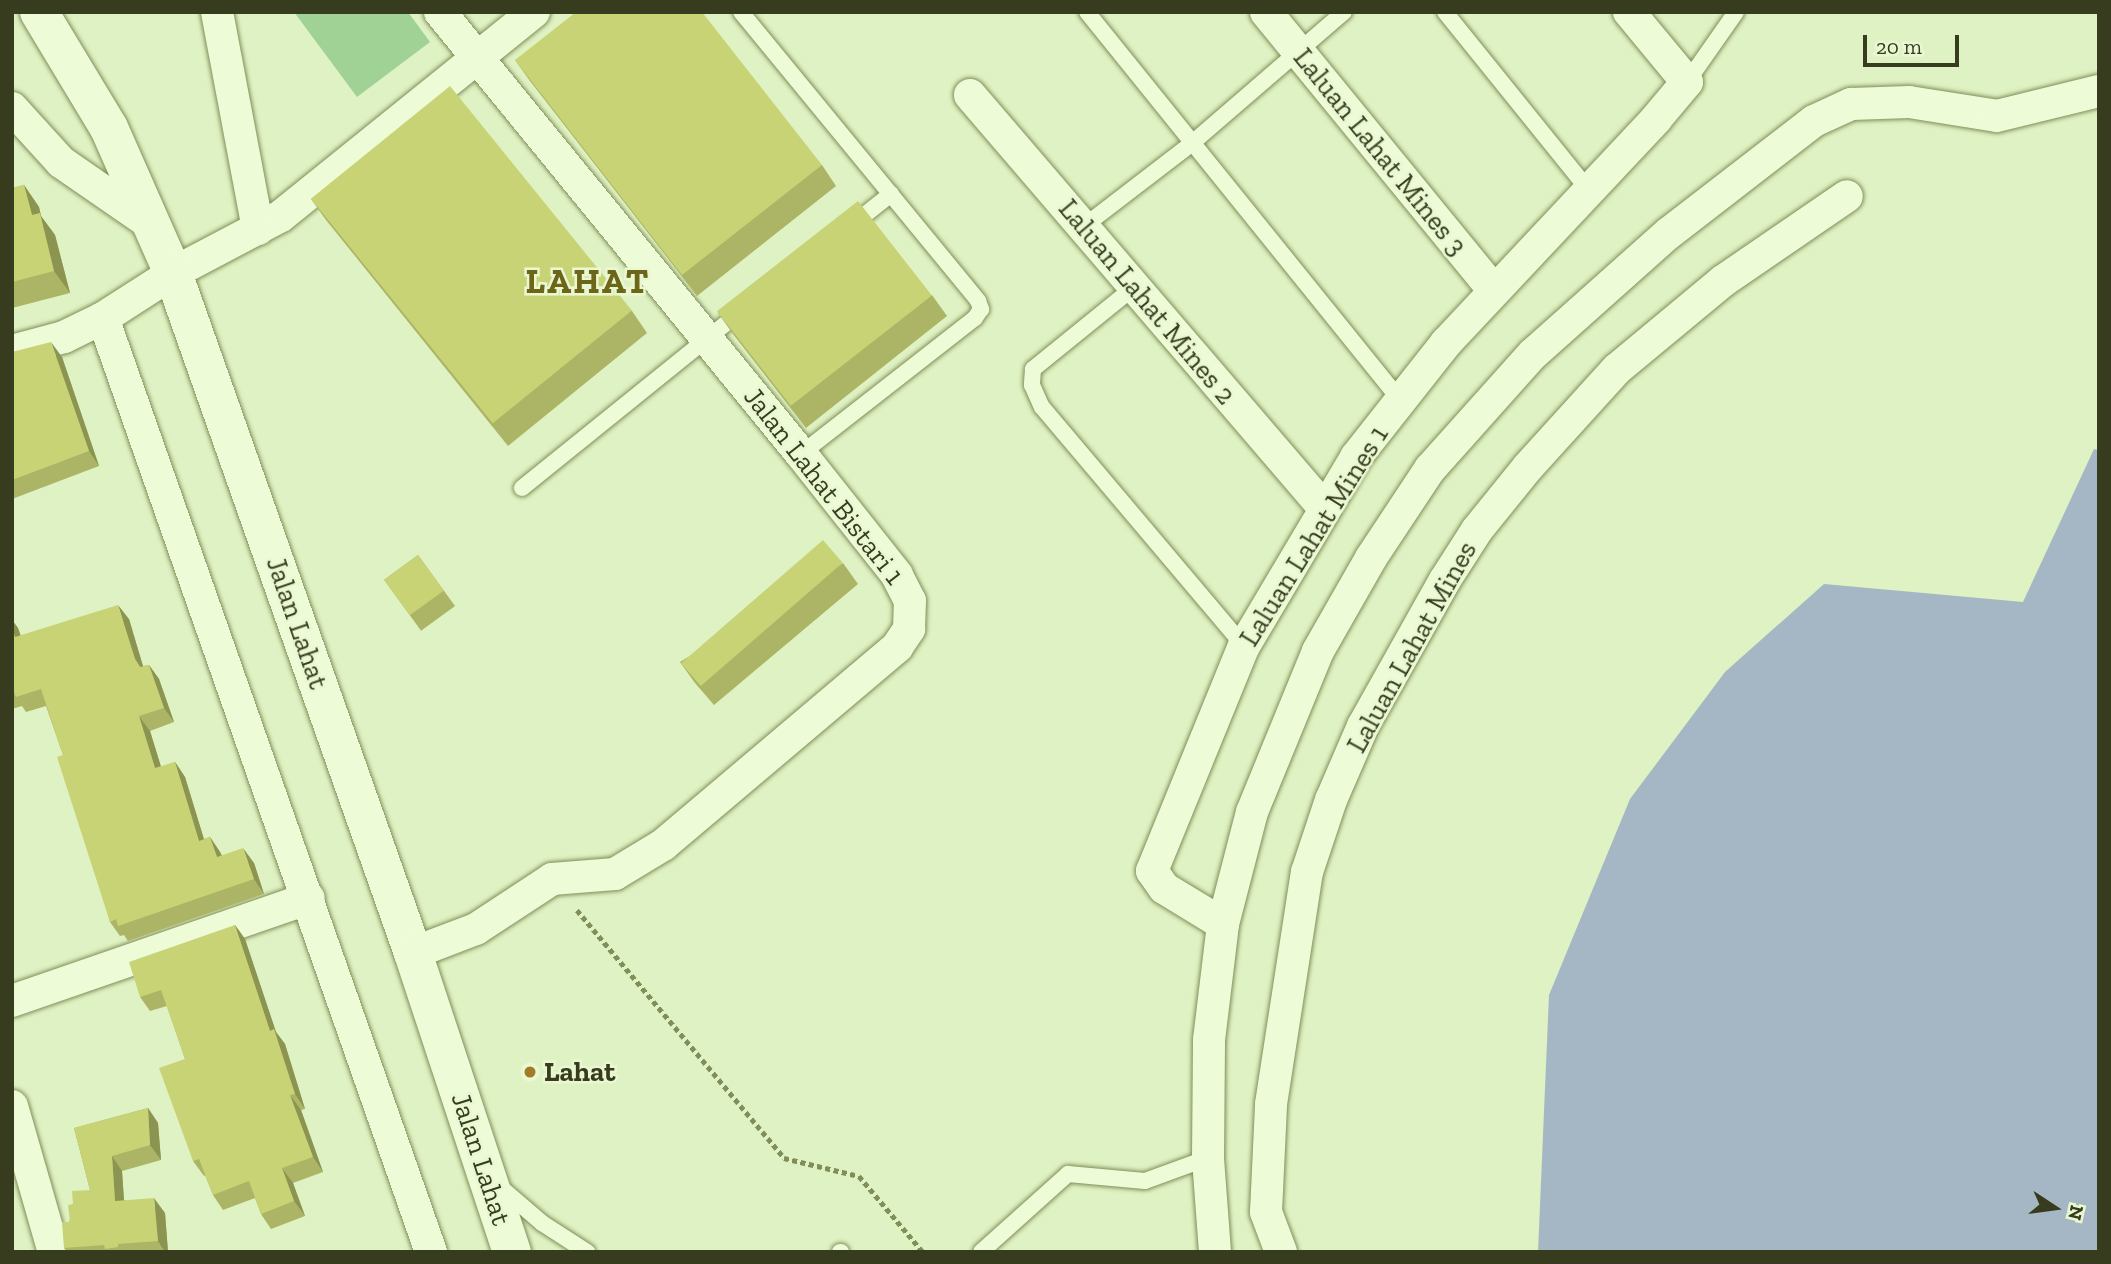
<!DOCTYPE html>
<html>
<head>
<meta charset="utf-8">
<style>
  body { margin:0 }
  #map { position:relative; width:2111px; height:1264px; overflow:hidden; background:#dff2c3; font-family:"Zilla Slab",serif }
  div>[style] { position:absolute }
  .green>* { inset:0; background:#a0d195 }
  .water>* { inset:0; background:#a5b7c4 }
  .path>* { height:4.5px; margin-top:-2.25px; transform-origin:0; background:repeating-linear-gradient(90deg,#818e58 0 5px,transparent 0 8.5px) }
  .roads { filter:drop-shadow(0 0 2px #818e58) drop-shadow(0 0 2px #818e58) }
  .service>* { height:16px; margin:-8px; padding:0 8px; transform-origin:8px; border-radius:8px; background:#edfcd7 }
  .minor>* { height:32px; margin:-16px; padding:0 16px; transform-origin:16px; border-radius:16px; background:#edfcd7 }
  .secondary>* { height:38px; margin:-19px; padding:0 19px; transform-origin:19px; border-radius:19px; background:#edfcd7 }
  .wall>* { inset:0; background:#acb565; transform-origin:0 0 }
  .shaded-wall>* { inset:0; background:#8c9452 }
  .building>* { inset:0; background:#c8d375; transform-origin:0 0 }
  .dots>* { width:19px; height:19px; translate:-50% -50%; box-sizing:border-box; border:4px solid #e9f8d3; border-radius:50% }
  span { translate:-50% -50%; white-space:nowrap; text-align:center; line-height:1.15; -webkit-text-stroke:5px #e9f8d3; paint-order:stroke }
  .street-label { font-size:28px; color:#363c1d }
  .poi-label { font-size:28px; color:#363c1d; font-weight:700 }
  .left { translate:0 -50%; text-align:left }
  .district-label { font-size:35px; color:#6d6619; font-weight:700; letter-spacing:2px }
  .frame { position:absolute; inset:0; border:14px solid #363c1d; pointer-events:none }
  .north { position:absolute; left:2020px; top:1173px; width:70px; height:70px; -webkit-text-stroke:5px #e9f8d3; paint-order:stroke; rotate:103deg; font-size:19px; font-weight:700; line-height:28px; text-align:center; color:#363c1d }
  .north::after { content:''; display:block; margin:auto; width:24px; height:32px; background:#363c1d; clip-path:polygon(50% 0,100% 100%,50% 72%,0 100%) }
  .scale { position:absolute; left:1863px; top:35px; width:96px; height:32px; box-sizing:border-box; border:4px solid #363c1d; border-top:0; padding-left:9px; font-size:21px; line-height:24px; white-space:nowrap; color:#363c1d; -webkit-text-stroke:5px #e9f8d3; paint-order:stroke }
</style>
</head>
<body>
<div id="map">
  <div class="green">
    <i style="clip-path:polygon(294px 12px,408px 12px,430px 42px,357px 97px)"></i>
  </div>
  <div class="water">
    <i style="clip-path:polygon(2094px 449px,2099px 450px,2099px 1252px,1538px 1252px,1549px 995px,1630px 799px,1725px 672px,1824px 584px,2023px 602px)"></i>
  </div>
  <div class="path">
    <i style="left:577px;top:910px;width:323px;rotate:50.1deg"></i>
    <i style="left:784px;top:1158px;width:77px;rotate:13.5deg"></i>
    <i style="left:859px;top:1176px;width:99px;rotate:49.9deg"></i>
  </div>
  <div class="roads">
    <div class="service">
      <i style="left:741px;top:12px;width:374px;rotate:50.6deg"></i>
      <i style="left:978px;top:301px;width:9px;rotate:69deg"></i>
      <i style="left:981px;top:309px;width:11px;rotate:124deg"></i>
      <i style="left:975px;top:318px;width:221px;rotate:142deg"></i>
      <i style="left:1087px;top:12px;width:500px;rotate:51.1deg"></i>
      <i style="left:1445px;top:12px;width:228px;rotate:51.1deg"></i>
      <i style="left:1687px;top:82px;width:85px;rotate:-55deg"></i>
      <i style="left:852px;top:225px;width:50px;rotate:-38.5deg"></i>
      <i style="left:1083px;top:227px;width:136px;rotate:-37.5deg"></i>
      <i style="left:1191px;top:144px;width:202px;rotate:-40.8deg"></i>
      <i style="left:1133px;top:288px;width:129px;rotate:141deg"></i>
      <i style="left:1033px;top:369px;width:16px;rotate:94deg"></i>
      <i style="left:1032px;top:385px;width:24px;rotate:66deg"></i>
      <i style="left:1042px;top:407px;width:313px;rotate:49.8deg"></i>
      <i style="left:522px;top:488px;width:280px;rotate:-38.9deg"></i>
      <i style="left:499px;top:1186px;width:57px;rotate:40.7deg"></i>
      <i style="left:542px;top:1223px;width:54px;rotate:32.8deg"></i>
      <i style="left:840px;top:1252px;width:1px"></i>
      <i style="left:981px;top:1252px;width:117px;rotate:-41.9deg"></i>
      <i style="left:1068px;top:1174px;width:77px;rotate:5.2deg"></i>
      <i style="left:1145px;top:1181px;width:67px;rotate:-20.1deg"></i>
    </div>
    <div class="minor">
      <i style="left:217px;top:12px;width:221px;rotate:79.3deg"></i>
      <i style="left:1266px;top:12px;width:360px;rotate:50.7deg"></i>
      <i style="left:970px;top:95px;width:545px;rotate:49.39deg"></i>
      <i style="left:12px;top:108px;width:73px;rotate:47.8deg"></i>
      <i style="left:61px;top:162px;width:111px;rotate:34.7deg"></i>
      <i style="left:103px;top:318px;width:990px;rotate:70.65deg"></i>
      <i style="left:12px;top:351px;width:54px;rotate:-15.1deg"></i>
      <i style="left:64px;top:337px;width:43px;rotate:-26deg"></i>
      <i style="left:103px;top:318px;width:83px;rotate:-32.7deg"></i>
      <i style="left:173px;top:273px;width:122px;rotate:-27.8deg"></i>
      <i style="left:281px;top:216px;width:325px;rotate:-38.9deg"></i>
      <i style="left:1223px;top:924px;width:69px;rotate:-148.6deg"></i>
      <i style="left:1164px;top:888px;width:21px;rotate:-125deg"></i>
      <i style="left:1152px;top:871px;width:243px;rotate:-67.8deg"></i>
      <i style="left:1244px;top:646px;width:220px;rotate:-59.3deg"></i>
      <i style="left:1356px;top:457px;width:145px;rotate:-51.7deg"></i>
      <i style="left:1446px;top:343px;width:307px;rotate:-46.8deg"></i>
      <i style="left:1656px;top:119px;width:48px;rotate:-50deg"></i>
      <i style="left:1687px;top:82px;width:91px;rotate:-129.6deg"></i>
      <i style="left:413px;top:953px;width:67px;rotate:-20.9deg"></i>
      <i style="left:476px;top:929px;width:91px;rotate:-33.3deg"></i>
      <i style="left:552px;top:879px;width:63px;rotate:-4.5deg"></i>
      <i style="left:615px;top:874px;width:56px;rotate:-31.1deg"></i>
      <i style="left:663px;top:845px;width:307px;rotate:-40.2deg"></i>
      <i style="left:897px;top:647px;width:22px;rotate:-56deg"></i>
      <i style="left:909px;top:629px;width:28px;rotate:-88deg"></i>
      <i style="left:910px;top:601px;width:29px;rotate:-117deg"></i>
      <i style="left:897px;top:575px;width:154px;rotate:-128.4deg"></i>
      <i style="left:801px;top:454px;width:571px;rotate:-129.24deg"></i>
      <i style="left:12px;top:1001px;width:314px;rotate:-19.1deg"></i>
      <i style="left:12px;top:1106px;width:152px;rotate:74deg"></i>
      <i style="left:1215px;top:1252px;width:94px;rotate:-94.3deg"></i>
      <i style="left:1208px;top:1158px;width:118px;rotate:-89.5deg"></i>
      <i style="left:1209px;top:1040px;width:117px;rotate:-83.1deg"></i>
      <i style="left:1223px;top:924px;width:116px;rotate:-75.5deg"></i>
      <i style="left:1252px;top:812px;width:174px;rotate:-67.7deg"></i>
      <i style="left:1318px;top:651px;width:107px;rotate:-60.3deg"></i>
      <i style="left:1371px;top:558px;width:107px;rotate:-56.5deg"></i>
      <i style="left:1430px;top:469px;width:154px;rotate:-48.2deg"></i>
      <i style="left:1533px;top:354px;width:182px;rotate:-41.7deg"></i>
      <i style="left:1669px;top:233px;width:183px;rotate:-37.7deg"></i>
      <i style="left:1814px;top:121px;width:41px;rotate:-24.7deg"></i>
      <i style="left:1851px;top:104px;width:58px;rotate:-2deg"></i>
      <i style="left:1909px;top:102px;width:89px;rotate:9deg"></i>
      <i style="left:1997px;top:116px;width:105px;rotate:-13.8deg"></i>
      <i style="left:1281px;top:1252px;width:43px;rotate:-110.6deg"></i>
      <i style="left:1266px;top:1212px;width:108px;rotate:-87.3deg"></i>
      <i style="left:1271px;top:1104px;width:235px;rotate:-81.2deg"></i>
      <i style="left:1307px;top:872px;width:76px;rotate:-71.6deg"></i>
      <i style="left:1331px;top:800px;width:81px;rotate:-66.6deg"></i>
      <i style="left:1363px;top:726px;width:167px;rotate:-60.7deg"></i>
      <i style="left:1445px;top:580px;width:59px;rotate:-57.4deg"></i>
      <i style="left:1477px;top:530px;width:81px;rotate:-51deg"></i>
      <i style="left:1528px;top:467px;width:132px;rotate:-47.8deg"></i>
      <i style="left:1617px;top:369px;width:138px;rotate:-39.7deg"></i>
      <i style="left:1723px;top:281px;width:150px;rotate:-34.4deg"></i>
    </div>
    <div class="secondary">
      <i style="left:39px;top:12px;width:135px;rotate:58.9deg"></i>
      <i style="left:109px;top:128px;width:158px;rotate:66.2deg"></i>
      <i style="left:173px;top:273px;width:721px;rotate:70.56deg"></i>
      <i style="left:413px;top:953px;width:315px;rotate:71.7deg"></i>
    </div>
  </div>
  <div class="wall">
    <i style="clip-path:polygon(515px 60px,822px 165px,836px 186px,697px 296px,530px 81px)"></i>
    <i style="clip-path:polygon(24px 185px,39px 207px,41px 216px,55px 235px,70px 293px,12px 308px,12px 188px)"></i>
    <i style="clip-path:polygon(311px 199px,632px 311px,647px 333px,508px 446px,326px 220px)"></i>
    <i style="clip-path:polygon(932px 295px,947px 316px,806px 428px,733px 334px,718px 313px)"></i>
    <i style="clip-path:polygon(12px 352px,62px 357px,99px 466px,12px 499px)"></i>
    <i style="left:418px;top:555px;width:63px;height:42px;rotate:54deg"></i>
    <i style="clip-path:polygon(843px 563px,858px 584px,714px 705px,695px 683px,680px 662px)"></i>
    <i style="clip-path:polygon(129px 619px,143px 666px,149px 665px,159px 679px,174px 722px,150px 731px,161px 767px,175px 762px,185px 777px,204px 839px,210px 837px,222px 855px,254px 863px,264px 894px,128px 941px,124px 935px,120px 936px,110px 922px,63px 755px,46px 706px,26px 712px,22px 706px,12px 709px,12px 620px,18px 628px,21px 636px)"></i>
    <i style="clip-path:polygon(235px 925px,245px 939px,276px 1032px,285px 1044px,305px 1109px,301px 1110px,323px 1172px,293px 1183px,305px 1216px,271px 1229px,261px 1214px,255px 1198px,223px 1210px,213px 1195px,205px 1175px,204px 1176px,193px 1161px,185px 1059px,167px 1006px,150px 1011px,140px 997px)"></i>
    <i style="clip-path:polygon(148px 1108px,158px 1123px,161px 1160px,122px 1171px,124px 1200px,165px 1213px,168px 1252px,67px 1252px,64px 1248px,73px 1204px,90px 1190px,74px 1128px)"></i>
  </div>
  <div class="shaded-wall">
    <i style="clip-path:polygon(24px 185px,39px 207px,41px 216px,55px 235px,70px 293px,54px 271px,32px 215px)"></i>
    <i style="clip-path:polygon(51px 342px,62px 357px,99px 466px,89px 451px)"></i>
    <i style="clip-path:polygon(118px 605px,129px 619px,145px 673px,151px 682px,135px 659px)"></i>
    <i style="clip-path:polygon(12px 620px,18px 628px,26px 652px,15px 637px,12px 628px)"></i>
    <i style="clip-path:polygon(149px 665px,159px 679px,174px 722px,164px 708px)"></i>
    <i style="clip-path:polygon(139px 716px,150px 731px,166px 783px,155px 768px)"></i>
    <i style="clip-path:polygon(175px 762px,185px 777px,209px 856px,199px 841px)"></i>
    <i style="clip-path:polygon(210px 837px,220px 852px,227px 872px,217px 857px)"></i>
    <i style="clip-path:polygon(243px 848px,254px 863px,264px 894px,254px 879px)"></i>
    <i style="clip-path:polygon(235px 925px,245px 939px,276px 1032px,285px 1044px,305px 1109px,295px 1094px,270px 1031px)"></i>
    <i style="clip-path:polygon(290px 1095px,301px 1110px,323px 1172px,313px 1157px)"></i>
    <i style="clip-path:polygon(148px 1108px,158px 1123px,161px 1160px,150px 1145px)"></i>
    <i style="clip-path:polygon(112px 1156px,122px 1171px,125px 1216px,115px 1201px)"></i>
    <i style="clip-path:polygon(282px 1168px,293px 1183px,305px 1216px,294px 1201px)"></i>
    <i style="clip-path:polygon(154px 1198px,165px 1213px,168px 1252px,165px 1252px,158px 1241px)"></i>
  </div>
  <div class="building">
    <i style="clip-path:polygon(576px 12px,702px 12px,822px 165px,682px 275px,515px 60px)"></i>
    <i style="left:450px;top:86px;width:289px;height:179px;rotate:51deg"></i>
    <i style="clip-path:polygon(24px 185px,32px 215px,40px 213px,54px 271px,12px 282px,12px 188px)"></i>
    <i style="left:858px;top:201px;width:120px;height:179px;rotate:52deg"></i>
    <i style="clip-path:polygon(51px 342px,89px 451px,12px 480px,12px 352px)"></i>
    <i style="left:823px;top:540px;width:30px;height:188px;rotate:49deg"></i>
    <i style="left:418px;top:555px;width:44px;height:42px;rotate:54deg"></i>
    <i style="clip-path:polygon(118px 605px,135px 659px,140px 667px,149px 665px,164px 708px,139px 716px,155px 768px,175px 762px,199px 841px,210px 837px,217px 857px,243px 848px,254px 879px,118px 926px,116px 919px,110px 922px,57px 757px,63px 755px,41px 689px,16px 697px,13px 690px,12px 691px,12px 628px,15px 637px)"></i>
    <i style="clip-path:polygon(235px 925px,270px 1031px,274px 1029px,295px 1094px,290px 1095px,313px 1157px,282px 1168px,294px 1201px,261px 1214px,249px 1181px,213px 1195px,199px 1159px,193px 1161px,159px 1068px,185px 1059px,161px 990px,140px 997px,129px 962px)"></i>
    <i style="clip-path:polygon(148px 1108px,150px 1145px,112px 1156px,115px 1201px,154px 1198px,158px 1241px,118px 1244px,118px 1247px,105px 1249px,104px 1245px,64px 1248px,62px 1222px,70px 1222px,68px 1205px,73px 1204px,72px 1191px,90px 1190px,74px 1128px)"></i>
  </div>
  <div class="dots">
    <i style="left:530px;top:1072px;background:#a27b22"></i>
  </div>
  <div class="street-label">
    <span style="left:1380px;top:152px;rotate:51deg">Laluan Lahat Mines 3</span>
    <span style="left:1147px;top:302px;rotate:50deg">Laluan Lahat Mines 2</span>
    <span style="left:824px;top:486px;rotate:52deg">Jalan Lahat Bistari 1</span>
    <span style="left:1314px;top:536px;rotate:-58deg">Laluan Lahat Mines 1</span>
    <span style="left:297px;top:623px;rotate:71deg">Jalan Lahat</span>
    <span style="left:1412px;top:647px;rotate:-61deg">Laluan Lahat Mines</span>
    <span style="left:481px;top:1159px;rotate:72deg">Jalan Lahat</span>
  </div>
  <div class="poi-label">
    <span class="left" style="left:544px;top:1072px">Lahat</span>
  </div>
  <div class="district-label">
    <span style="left:588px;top:281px">LAHAT</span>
  </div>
  <div class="frame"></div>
  <div class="north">N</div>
  <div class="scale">20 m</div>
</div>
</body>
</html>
